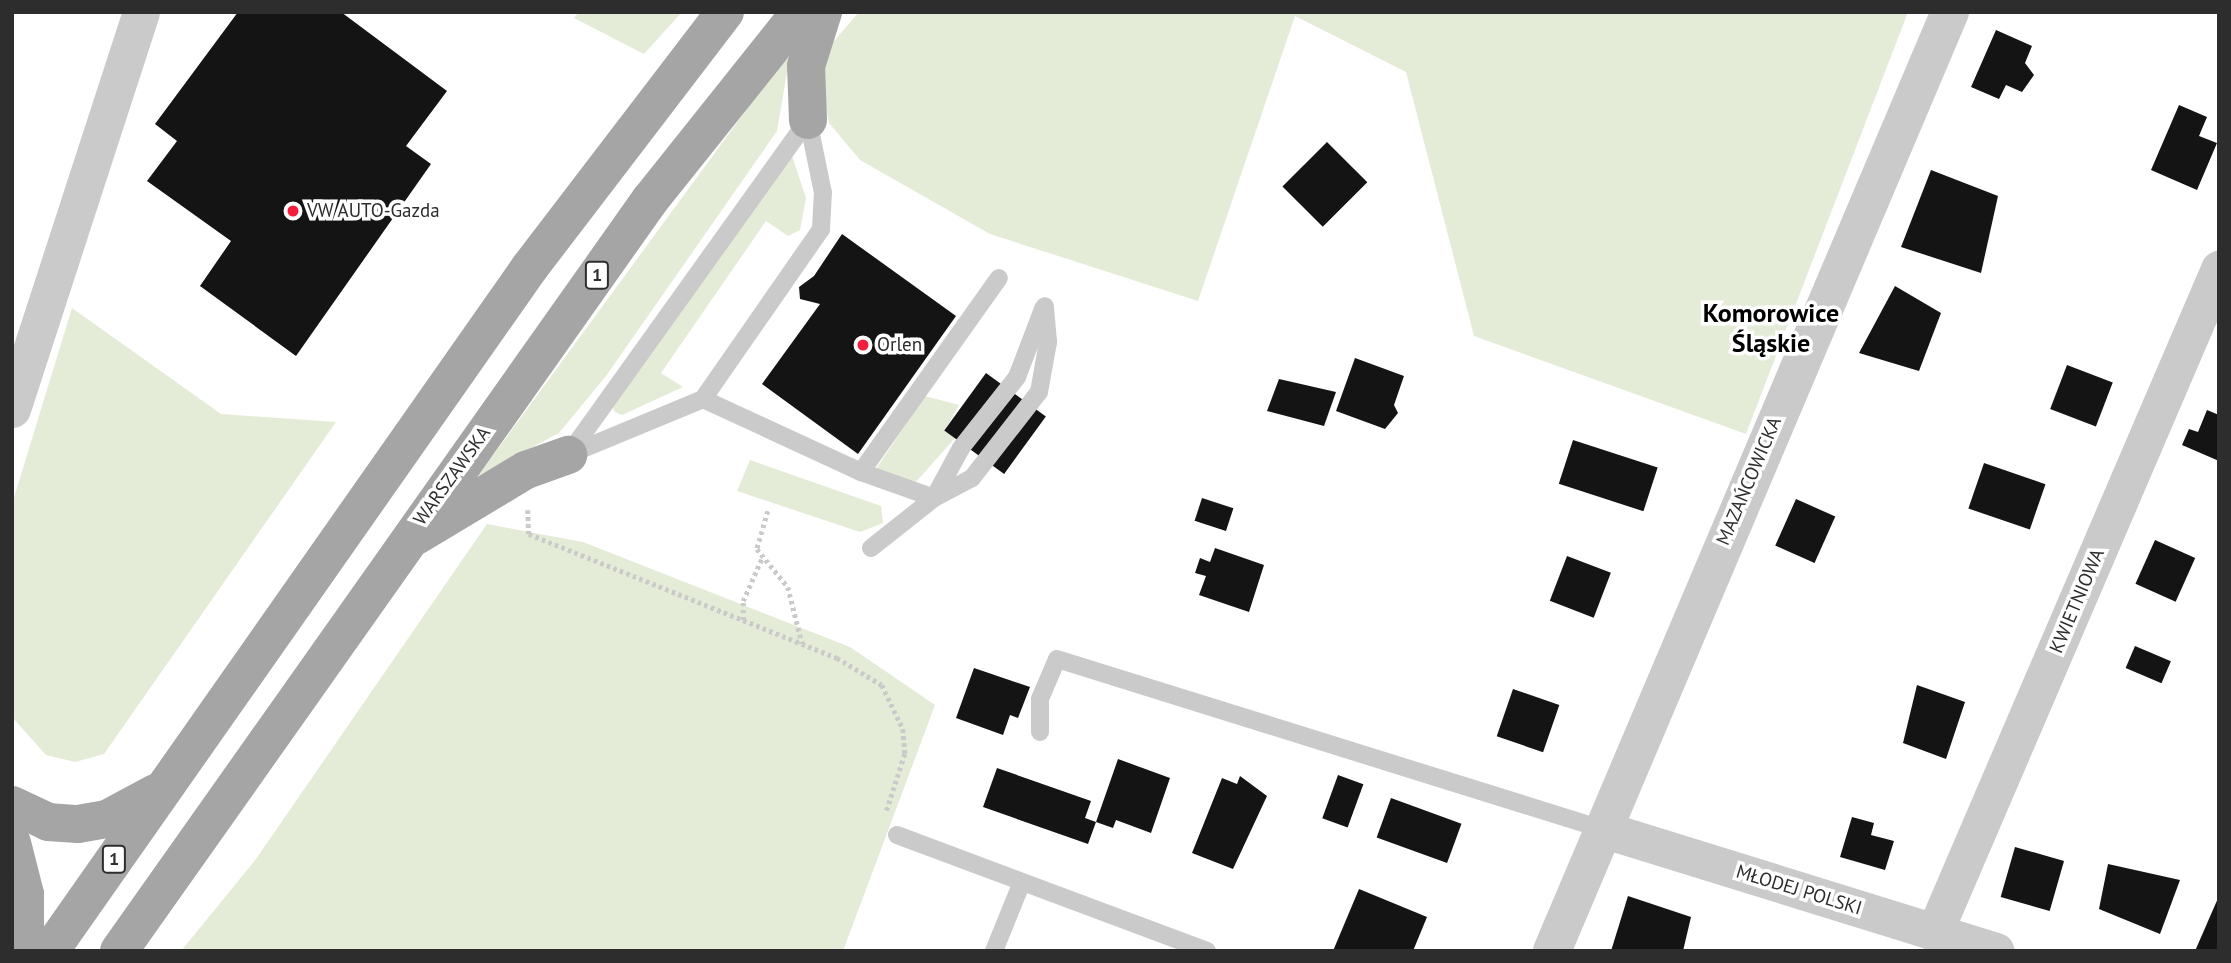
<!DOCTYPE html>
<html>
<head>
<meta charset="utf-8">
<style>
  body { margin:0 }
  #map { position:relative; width:2231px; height:963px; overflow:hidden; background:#fff; font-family:"PT Sans",sans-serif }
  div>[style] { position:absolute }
  .green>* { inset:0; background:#e4ecd8 }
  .building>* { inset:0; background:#141414; transform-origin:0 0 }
  .path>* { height:4.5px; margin-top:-2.25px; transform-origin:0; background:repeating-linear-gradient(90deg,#cacaca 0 3.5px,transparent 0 7px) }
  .service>* { height:18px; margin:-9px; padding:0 9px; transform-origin:9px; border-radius:9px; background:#cacaca }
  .minor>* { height:37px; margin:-18.5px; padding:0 18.5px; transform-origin:18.5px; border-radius:18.5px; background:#cacaca }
  .tertiary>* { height:38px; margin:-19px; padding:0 19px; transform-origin:19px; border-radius:19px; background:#cacaca }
  .primary>* { height:38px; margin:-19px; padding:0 19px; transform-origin:19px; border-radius:19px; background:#a5a5a5 }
  .dots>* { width:19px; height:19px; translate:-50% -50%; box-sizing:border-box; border:4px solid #fff; border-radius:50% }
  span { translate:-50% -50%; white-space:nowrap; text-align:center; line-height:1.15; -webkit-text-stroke:7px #fff; paint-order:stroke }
  .shield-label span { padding:2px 5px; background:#fff; border:2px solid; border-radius:5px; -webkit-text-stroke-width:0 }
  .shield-label { font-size:18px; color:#2d2d2d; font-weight:700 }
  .poi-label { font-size:19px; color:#2d2d2d }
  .left { translate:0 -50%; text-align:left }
  .street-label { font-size:19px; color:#2d2d2d }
  .district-label { font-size:26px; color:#000; font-weight:700 }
  .frame { position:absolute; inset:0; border:14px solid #2d2d2d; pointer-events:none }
</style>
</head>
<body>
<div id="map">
  <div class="green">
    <i style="clip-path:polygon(579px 12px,682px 12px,644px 54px,574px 18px)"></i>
    <i style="clip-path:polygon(859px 12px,1908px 12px,1746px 434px,1474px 336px,1406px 72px,1295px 16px,1198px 301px,990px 234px,860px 160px,829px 123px,817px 61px)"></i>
    <i style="clip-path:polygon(791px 49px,777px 131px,606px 376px,559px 433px,478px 476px)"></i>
    <i style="clip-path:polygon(792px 156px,806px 198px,800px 230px,788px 236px,766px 221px,661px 373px,683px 387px,622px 415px,615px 412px,612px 406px)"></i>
    <i style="clip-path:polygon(72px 308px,221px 414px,336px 422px,104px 754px,75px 762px,46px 755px,12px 717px,12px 504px)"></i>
    <i style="clip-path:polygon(925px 396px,959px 405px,945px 430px,955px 438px,914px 484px,874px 472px)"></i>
    <i style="clip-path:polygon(750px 460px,881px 506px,883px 523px,860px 532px,737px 491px)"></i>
    <i style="clip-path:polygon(487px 524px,583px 542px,850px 647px,935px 705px,843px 951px,181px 951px,256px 859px)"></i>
  </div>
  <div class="building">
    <i style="clip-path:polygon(238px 12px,341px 12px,447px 91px,406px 146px,431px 164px,296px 356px,200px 286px,231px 241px,147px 181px,177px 141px,155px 124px)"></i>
    <i style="clip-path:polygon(1996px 30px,2032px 46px,2025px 63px,2034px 75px,2022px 92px,2006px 85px,1999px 99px,1971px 87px)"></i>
    <i style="clip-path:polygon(2179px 105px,2207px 117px,2199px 136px,2217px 143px,2197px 190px,2151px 170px)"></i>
    <i style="left:1327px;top:142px;width:57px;height:63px;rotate:45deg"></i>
    <i style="clip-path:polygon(1931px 170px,1998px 196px,1981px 273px,1901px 247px)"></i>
    <i style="clip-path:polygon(842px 234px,956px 316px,858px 454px,762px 384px,820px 304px,800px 299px,799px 287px,814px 276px)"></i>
    <i style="clip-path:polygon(1895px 286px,1941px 313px,1919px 371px,1859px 353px)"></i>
    <i style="clip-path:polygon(1355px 358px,1404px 376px,1394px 405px,1398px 413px,1385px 429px,1336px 411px)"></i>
    <i style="left:2067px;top:365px;width:49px;height:47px;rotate:21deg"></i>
    <i style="left:986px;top:373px;width:74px;height:71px;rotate:36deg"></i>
    <i style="clip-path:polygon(1279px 379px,1336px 392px,1324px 426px,1267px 411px)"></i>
    <i style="clip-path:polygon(2207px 410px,2219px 415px,2219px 461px,2182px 445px,2189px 429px,2198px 432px)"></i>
    <i style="left:1573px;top:440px;width:89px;height:46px;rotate:18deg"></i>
    <i style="left:1984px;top:463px;width:65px;height:48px;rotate:19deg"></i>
    <i style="left:1202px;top:498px;width:33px;height:24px;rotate:18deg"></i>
    <i style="left:1796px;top:499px;width:43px;height:51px;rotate:24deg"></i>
    <i style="left:2155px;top:540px;width:44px;height:48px;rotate:24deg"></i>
    <i style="clip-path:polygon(1215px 548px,1264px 565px,1249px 612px,1199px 595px,1206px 576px,1195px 573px,1200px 558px,1210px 562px)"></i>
    <i style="left:1567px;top:556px;width:47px;height:48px;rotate:21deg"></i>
    <i style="left:2135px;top:646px;width:39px;height:24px;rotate:23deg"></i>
    <i style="clip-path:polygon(974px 668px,1030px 687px,1018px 718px,1010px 715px,1003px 735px,956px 718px)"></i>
    <i style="clip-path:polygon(1917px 685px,1965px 702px,1946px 759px,1903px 743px)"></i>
    <i style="left:1513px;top:689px;width:49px;height:50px;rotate:19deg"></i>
    <i style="clip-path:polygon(1118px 759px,1170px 778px,1151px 833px,1116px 820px,1113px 828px,1096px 822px)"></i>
    <i style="clip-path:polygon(997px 768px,1091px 801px,1085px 818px,1096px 822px,1088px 844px,983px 807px)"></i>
    <i style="left:1338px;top:775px;width:27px;height:46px;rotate:20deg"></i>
    <i style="clip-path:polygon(1240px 776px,1267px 796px,1233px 869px,1192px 853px,1222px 778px,1237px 784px)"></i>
    <i style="left:1391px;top:798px;width:75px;height:42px;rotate:20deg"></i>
    <i style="clip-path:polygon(1852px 817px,1874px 823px,1871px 835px,1894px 841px,1885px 870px,1840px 857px)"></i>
    <i style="left:2015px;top:847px;width:51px;height:52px;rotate:16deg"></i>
    <i style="clip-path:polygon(2108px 864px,2180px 880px,2160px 934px,2099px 909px)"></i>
    <i style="clip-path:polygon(1359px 889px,1427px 917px,1413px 951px,1333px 951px)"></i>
    <i style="clip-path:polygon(1628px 896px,1691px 917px,1683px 951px,1611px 951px)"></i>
    <i style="clip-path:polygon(2219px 896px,2219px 951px,2195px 951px)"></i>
  </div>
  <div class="path">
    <i style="left:528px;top:510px;width:24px;rotate:88deg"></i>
    <i style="left:529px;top:534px;width:332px;rotate:21.9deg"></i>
    <i style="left:837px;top:658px;width:52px;rotate:31deg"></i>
    <i style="left:882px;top:685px;width:49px;rotate:64.5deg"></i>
    <i style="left:903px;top:729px;width:25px;rotate:85deg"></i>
    <i style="left:905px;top:754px;width:62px;rotate:107.9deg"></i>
    <i style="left:768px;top:511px;width:40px;rotate:106deg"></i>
    <i style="left:757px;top:549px;width:49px;rotate:50.8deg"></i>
    <i style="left:788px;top:587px;width:58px;rotate:76deg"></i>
    <i style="left:743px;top:620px;width:19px;rotate:-90deg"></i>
    <i style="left:743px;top:601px;width:47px;rotate:-66.2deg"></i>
  </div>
  <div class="service">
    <i style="left:703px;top:399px;width:174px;rotate:24.8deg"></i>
    <i style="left:861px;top:472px;width:238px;rotate:-54.6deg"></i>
    <i style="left:568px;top:455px;width:146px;rotate:-22.5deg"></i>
    <i style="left:703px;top:399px;width:207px;rotate:-55.2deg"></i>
    <i style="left:821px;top:229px;width:36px;rotate:-87deg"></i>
    <i style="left:823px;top:193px;width:75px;rotate:-101.6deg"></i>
    <i style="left:568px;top:455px;width:412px;rotate:-54.4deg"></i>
    <i style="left:861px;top:472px;width:77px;rotate:19.6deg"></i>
    <i style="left:934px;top:498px;width:57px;rotate:-61.6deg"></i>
    <i style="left:961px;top:448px;width:90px;rotate:-51.7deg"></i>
    <i style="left:1017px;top:377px;width:73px;rotate:-69.1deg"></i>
    <i style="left:871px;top:548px;width:80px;rotate:-38.4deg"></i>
    <i style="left:934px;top:498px;width:43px;rotate:-27.8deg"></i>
    <i style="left:972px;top:478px;width:109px;rotate:-52.1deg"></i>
    <i style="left:1039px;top:392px;width:51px;rotate:-79.8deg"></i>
    <i style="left:1048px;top:342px;width:36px;rotate:-95deg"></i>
    <i style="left:1040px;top:732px;width:33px;rotate:-90deg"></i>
    <i style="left:1040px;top:699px;width:43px;rotate:-67deg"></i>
    <i style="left:1057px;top:659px;width:571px;rotate:17.32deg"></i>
    <i style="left:897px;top:835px;width:331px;rotate:20.5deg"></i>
    <i style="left:994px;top:951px;width:74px;rotate:-67.9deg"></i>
  </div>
  <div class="minor">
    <i style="left:12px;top:409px;width:417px;rotate:-72deg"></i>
    <i style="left:1602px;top:829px;width:412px;rotate:17.2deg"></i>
    <i style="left:1934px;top:933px;width:723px;rotate:-66.77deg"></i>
  </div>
  <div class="tertiary">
    <i style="left:1552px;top:951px;width:1020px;rotate:-67.03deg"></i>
  </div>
  <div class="primary">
    <i style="left:808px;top:120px;width:54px;rotate:-92.1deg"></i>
    <i style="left:806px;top:66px;width:57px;rotate:-72.5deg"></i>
    <i style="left:416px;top:536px;width:128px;rotate:-31deg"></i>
    <i style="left:526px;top:470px;width:45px;rotate:-19.7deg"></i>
    <i style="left:12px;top:805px;width:40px;rotate:25deg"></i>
    <i style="left:48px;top:822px;width:30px;rotate:4deg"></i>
    <i style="left:78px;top:824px;width:29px;rotate:-10deg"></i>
    <i style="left:107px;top:819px;width:55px;rotate:-28.4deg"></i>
    <i style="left:12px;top:843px;width:53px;rotate:75.7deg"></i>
    <i style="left:25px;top:894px;width:57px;rotate:90deg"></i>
    <i style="left:50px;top:951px;width:836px;rotate:-54.94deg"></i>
    <i style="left:530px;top:267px;width:321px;rotate:-52.6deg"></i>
    <i style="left:119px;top:951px;width:920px;rotate:-54.74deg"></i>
    <i style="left:650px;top:200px;width:241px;rotate:-51.4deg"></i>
  </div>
  <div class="dots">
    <i style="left:293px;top:211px;background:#f51d3c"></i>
    <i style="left:863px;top:345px;background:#f51d3c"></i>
  </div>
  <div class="shield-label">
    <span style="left:597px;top:275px">1</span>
    <span style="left:114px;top:859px">1</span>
  </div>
  <div class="poi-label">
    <span class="left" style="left:307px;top:211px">VW AUTO-Gazda</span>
    <span class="left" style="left:877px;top:345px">Orlen</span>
  </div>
  <div class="street-label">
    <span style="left:452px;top:476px;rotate:-54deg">WARSZAWSKA</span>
    <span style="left:1749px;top:481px;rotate:-67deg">MAZAŃCOWICKA</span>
    <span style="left:2077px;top:601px;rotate:-67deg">KWIETNIOWA</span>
    <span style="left:1799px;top:890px;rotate:17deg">MŁODEJ POLSKI</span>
  </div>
  <div class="district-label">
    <span style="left:1771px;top:328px">Komorowice<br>Śląskie</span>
  </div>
  <div class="frame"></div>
</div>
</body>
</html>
